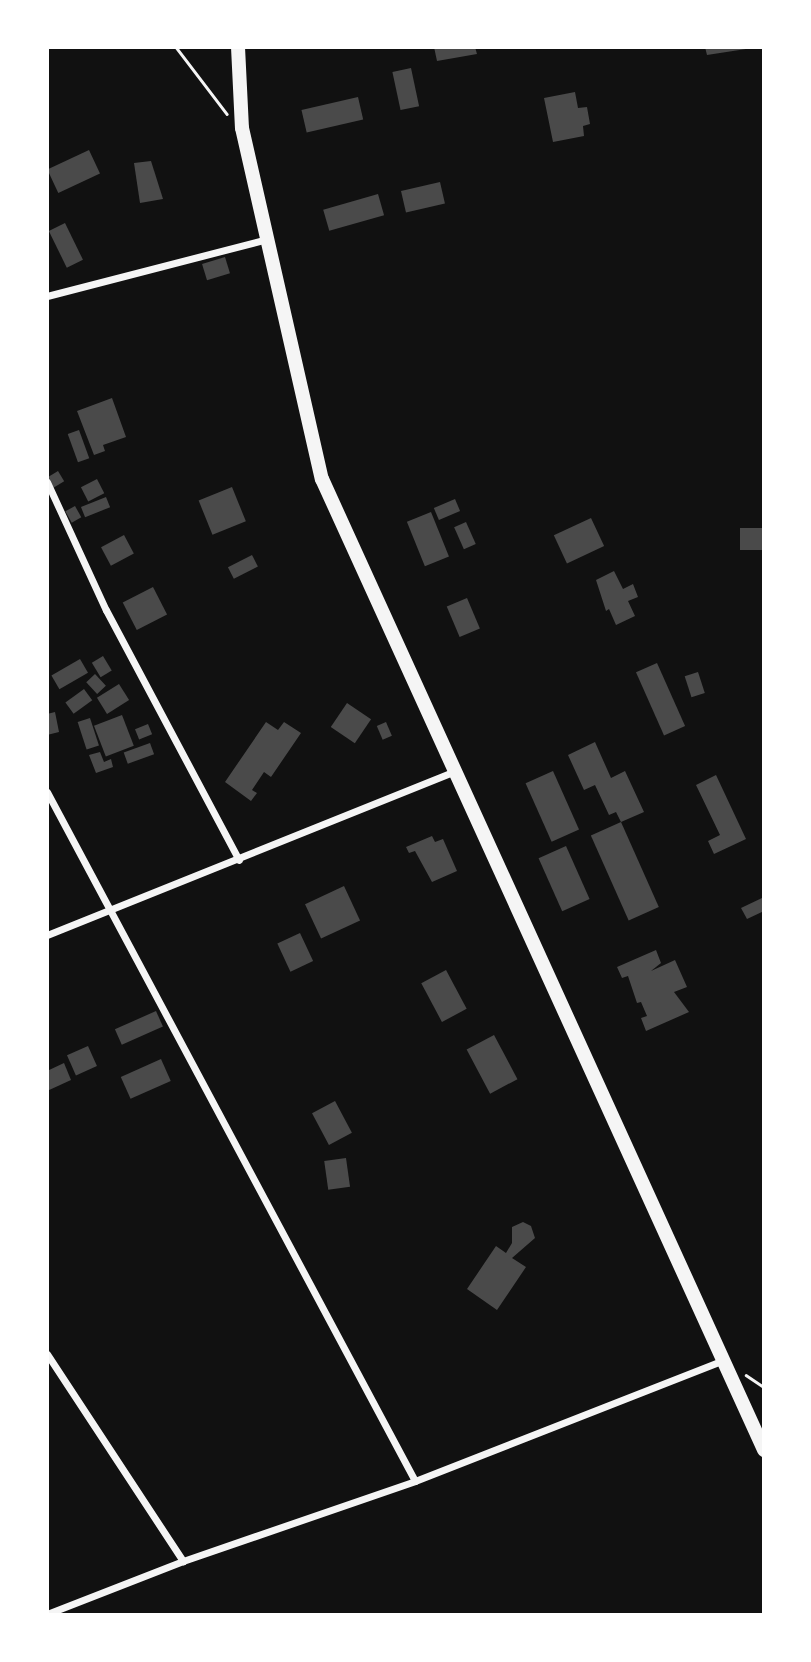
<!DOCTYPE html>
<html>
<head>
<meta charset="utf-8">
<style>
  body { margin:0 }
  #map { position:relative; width:811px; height:1662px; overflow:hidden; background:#111; font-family:Overpass,sans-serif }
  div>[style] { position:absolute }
  .building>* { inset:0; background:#4a4a4a; transform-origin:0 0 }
  .path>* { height:2.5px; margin:-1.25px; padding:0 1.25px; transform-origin:1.25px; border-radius:1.25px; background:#f5f5f5 }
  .minor>* { height:7px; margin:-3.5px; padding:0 3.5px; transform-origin:3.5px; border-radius:3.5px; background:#f5f5f5 }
  .primary>* { height:14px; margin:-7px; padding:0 7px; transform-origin:7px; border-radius:7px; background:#f5f5f5 }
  span { translate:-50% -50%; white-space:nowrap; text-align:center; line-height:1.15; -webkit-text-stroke:5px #fff; paint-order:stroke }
  .frame { position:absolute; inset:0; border:49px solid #fff; pointer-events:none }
</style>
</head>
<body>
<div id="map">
  <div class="building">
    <i style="clip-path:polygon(434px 47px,475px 47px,477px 54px,437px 61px)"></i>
    <i style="clip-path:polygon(705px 47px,746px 47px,746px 49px,707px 55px)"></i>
    <i style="left:411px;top:68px;width:39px;height:19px;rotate:78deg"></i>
    <i style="clip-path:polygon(575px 92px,578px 108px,587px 107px,590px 124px,583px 126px,584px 136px,553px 142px,544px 98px)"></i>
    <i style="left:358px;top:97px;width:23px;height:58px;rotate:77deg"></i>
    <i style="left:89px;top:150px;width:26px;height:46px;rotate:65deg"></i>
    <i style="clip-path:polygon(151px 161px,163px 199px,140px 203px,134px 163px)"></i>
    <i style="left:440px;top:182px;width:22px;height:40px;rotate:77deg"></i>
    <i style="left:378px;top:194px;width:22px;height:57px;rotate:74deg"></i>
    <i style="left:65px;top:223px;width:41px;height:18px;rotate:64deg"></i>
    <i style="left:225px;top:257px;width:17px;height:24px;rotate:73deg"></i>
    <i style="clip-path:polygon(112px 398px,126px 437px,103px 445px,105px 451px,94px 455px,77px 411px)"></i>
    <i style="left:79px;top:430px;width:30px;height:12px;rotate:70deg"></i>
    <i style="left:58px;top:471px;width:12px;height:13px;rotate:59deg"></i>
    <i style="left:97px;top:479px;width:16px;height:18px;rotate:63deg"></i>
    <i style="left:232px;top:487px;width:37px;height:36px;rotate:68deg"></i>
    <i style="left:106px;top:497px;width:11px;height:27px;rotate:68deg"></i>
    <i style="left:455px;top:499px;width:13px;height:23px;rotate:67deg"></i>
    <i style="left:75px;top:506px;width:13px;height:11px;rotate:61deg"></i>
    <i style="left:431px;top:512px;width:48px;height:26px;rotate:68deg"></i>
    <i style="left:591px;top:518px;width:31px;height:41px;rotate:65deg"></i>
    <i style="left:466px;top:522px;width:24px;height:13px;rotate:66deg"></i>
    <i style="left:764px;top:528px;width:22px;height:24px;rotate:90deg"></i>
    <i style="left:124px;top:535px;width:21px;height:26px;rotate:62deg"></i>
    <i style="left:252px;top:555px;width:13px;height:27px;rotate:63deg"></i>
    <i style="clip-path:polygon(614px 571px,623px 589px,633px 584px,638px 597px,628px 601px,635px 616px,616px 625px,609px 609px,606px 611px,596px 580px)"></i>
    <i style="left:153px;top:587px;width:31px;height:34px;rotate:63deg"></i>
    <i style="left:467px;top:598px;width:33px;height:22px;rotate:67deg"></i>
    <i style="left:103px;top:656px;width:17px;height:13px;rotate:59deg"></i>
    <i style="left:80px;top:659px;width:16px;height:33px;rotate:60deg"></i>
    <i style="left:657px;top:663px;width:69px;height:23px;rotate:66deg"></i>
    <i style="left:698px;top:672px;width:22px;height:14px;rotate:72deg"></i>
    <i style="left:95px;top:674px;width:16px;height:12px;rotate:47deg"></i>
    <i style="left:119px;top:684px;width:19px;height:26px;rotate:58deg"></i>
    <i style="left:84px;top:689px;width:14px;height:23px;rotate:54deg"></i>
    <i style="left:347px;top:703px;width:29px;height:29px;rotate:34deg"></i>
    <i style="clip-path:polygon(55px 712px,59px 732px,47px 735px,47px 714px)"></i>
    <i style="left:122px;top:715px;width:33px;height:30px;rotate:69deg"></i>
    <i style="left:90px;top:718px;width:29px;height:13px;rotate:72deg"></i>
    <i style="clip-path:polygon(266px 722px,278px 730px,284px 722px,301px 733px,271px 777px,264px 772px,252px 790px,257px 793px,251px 801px,225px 782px)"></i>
    <i style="left:386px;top:722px;width:15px;height:10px;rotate:67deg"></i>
    <i style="left:148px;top:724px;width:11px;height:14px;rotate:68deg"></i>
    <i style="clip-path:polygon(595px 742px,611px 778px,625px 771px,644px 812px,621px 822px,616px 812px,609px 815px,595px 785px,584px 790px,568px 755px)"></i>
    <i style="left:150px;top:743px;width:12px;height:28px;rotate:70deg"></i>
    <i style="clip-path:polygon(100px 752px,104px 762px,111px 759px,113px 767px,96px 773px,89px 755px)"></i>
    <i style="left:553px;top:771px;width:64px;height:30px;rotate:66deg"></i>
    <i style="clip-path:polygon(716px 775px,746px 839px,714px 854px,708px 841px,720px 835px,696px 785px)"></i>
    <i style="left:621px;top:822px;width:93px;height:33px;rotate:66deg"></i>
    <i style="clip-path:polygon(432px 836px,435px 842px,443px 839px,457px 871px,432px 882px,415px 851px,409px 853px,406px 847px)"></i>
    <i style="left:566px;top:846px;width:58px;height:30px;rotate:66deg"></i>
    <i style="left:344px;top:886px;width:38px;height:43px;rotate:65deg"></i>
    <i style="clip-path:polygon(762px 898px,764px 911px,747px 919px,741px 908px)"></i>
    <i style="left:300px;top:933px;width:31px;height:25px;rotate:65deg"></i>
    <i style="clip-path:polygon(656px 950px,661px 963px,651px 971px,675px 960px,687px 987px,674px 992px,689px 1012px,646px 1031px,641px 1018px,647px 1016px,641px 1002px,637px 1003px,628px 976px,622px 978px,617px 967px)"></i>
    <i style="left:446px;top:970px;width:44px;height:28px;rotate:62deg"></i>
    <i style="left:156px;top:1011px;width:17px;height:45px;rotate:66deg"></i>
    <i style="left:494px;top:1035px;width:50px;height:31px;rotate:62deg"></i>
    <i style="left:88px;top:1046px;width:22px;height:23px;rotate:66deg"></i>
    <i style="left:161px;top:1059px;width:24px;height:44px;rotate:66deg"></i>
    <i style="clip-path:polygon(64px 1063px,71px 1080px,47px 1091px,47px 1071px)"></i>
    <i style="left:335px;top:1101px;width:36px;height:26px;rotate:62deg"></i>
    <i style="left:346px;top:1158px;width:29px;height:22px;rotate:82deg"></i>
    <i style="clip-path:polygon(523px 1222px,531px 1226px,535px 1238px,512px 1258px,526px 1267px,497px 1310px,467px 1289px,496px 1246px,506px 1253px,512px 1243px,512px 1227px)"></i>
  </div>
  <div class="path">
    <i style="left:176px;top:47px;width:84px;rotate:52.7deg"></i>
    <i style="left:746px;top:1375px;width:22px;rotate:34deg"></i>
  </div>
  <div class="minor">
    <i style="left:47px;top:296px;width:228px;rotate:-14.5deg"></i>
    <i style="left:47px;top:482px;width:141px;rotate:65.3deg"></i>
    <i style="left:106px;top:610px;width:283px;rotate:62deg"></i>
    <i style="left:47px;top:792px;width:781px;rotate:61.89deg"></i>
    <i style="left:47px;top:935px;width:440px;rotate:-21.9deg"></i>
    <i style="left:47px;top:1354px;width:248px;rotate:56.7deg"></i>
    <i style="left:47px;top:1614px;width:146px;rotate:-21.3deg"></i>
    <i style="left:183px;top:1561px;width:245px;rotate:-19deg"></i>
    <i style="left:415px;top:1481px;width:331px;rotate:-21.4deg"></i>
  </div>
  <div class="primary">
    <i style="left:238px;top:47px;width:81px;rotate:87.2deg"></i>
    <i style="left:242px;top:128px;width:360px;rotate:77.2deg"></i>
    <i style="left:322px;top:479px;width:1067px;rotate:65.52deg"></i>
  </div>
  <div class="frame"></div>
</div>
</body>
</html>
